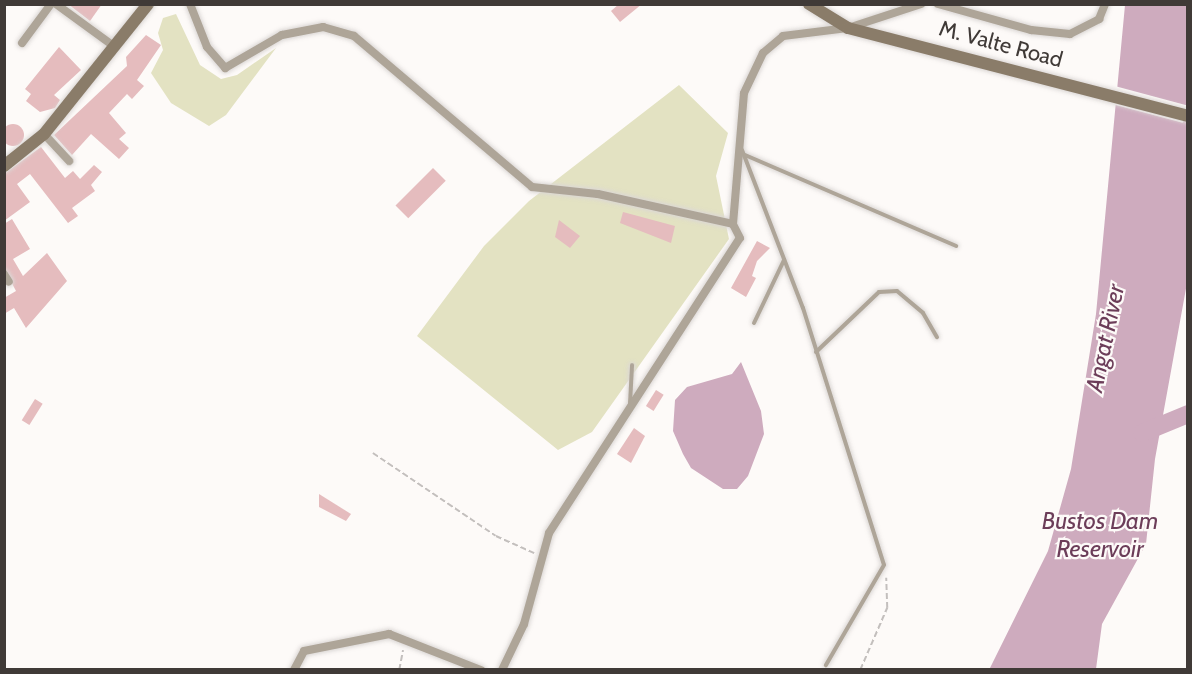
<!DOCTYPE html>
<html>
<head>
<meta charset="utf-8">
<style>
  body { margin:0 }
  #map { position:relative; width:1192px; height:674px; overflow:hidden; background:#fdfaf8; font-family:Cabin,sans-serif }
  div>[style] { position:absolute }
  .green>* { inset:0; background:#e3e2c2 }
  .water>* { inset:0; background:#ceabbe }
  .pier>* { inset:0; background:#fdfaf8; transform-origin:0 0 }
  .river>* { height:18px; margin:-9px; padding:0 9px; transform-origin:9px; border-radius:9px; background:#ceabbe }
  .building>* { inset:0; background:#e5bcbe; transform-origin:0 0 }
  .round { border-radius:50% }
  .path>* { height:1.5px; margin-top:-0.75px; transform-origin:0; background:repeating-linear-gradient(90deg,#c3bfbd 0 6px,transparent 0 9px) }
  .roads { filter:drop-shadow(0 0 2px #dbd7d5) drop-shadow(0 0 2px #dbd7d5) }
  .service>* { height:4px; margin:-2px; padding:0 2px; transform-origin:2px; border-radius:2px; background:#aea598 }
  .minor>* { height:8px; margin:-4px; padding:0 4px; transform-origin:4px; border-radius:4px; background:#aea598 }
  .secondary>* { height:12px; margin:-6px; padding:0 6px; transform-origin:6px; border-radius:6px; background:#8a7c69 }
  span { translate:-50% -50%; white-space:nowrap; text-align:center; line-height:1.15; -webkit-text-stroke:4.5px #fdfaf8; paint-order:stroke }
  .street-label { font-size:22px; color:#403a37 }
  .water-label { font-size:24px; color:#6c3d59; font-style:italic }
  .frame { position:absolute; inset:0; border:6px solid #403a37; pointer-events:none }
</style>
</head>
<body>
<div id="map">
  <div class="green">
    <i style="clip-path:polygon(176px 14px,200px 65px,221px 79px,237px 75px,276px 48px,226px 115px,209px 126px,171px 103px,151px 73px,163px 50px,158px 33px,163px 18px)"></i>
    <i style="clip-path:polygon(679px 85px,728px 133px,716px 176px,729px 239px,592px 432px,558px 450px,417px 336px,484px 246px,529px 201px)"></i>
  </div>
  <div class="water">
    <i style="clip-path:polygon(1125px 5px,1187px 5px,1187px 283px,1155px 459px,1146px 544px,1102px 624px,1096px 669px,989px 670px,1048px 551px,1071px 469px,1096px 314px)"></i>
    <i style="clip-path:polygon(741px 362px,761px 411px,764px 434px,748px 476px,737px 489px,723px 489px,691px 468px,683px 454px,673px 431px,675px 400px,687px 387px,732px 374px)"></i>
  </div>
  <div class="pier">
    <i style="left:1111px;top:85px;width:79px;height:18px;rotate:15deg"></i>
  </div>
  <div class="river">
    <i style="left:1142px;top:433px;width:50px;rotate:-22.4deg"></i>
  </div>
  <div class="building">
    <i style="clip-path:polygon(68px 4px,102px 4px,90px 21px)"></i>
    <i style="clip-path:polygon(619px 4px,642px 4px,620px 22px,611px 11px)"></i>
    <i style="clip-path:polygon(146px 35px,161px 45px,137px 80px,144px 86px,132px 99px,127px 94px,109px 113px,126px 133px,119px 139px,129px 148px,119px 159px,91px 134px,72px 155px,54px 135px,127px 66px,126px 57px)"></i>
    <i style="clip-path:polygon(59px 47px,81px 70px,54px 95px,60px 100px,55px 108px,40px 112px,26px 101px,31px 94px,25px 89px)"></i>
    <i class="round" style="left:2px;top:124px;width:22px;height:22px"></i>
    <i style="clip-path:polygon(41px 147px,65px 178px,73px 171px,80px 179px,94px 165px,102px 172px,91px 185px,95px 191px,72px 208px,78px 216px,68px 223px,30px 174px,17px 184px,30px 202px,4px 221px,4px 174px)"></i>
    <i style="left:433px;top:168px;width:18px;height:53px;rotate:45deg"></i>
    <i style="clip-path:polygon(623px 212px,675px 226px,671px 243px,620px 223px)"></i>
    <i style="clip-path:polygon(12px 219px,30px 249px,13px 259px,23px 276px,47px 253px,67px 281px,26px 328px,14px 308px,4px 314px,4px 298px,16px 291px,4px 268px,4px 224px)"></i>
    <i style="clip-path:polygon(559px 220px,580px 236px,570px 248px,555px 237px)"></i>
    <i style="clip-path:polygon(757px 241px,770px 248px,757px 261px,752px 276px,756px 278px,746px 297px,731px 288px)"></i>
    <i style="left:656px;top:390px;width:9px;height:19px;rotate:32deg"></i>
    <i style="left:35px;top:399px;width:9px;height:25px;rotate:32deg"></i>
    <i style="clip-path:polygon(634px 428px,645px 436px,631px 463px,617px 454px)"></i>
    <i style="clip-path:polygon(319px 494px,351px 514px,346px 521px,319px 507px)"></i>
  </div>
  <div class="path">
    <i style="left:373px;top:453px;width:148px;rotate:34deg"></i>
    <i style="left:496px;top:536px;width:42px;rotate:24.1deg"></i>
    <i style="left:399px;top:670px;width:20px;rotate:-79deg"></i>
    <i style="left:860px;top:670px;width:68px;rotate:-66.5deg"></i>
    <i style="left:887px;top:608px;width:30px;rotate:-92deg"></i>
  </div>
  <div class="roads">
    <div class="service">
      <i style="left:742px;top:150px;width:169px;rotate:68.9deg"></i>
      <i style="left:803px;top:308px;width:269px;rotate:72.5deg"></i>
      <i style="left:884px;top:565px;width:116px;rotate:120.1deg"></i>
      <i style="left:745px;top:155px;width:230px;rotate:23.3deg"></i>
      <i style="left:754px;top:323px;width:70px;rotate:-64.5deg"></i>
      <i style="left:816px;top:352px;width:87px;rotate:-43.6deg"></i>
      <i style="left:879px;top:292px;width:18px;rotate:-3deg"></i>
      <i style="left:897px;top:291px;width:34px;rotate:40deg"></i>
      <i style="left:923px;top:313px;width:28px;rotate:60deg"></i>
      <i style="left:630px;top:404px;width:39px;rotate:-87deg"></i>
    </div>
    <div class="minor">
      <i style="left:56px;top:4px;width:73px;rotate:36.1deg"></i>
      <i style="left:190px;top:4px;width:46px;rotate:68.4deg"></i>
      <i style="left:207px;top:47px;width:28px;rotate:49deg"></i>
      <i style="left:225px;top:68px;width:66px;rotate:-30.1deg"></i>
      <i style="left:282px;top:35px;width:42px;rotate:-11deg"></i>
      <i style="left:323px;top:27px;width:32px;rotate:16deg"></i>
      <i style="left:354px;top:36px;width:233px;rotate:40.3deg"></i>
      <i style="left:532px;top:187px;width:66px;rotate:6.1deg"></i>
      <i style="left:598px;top:194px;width:138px;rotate:12.5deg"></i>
      <i style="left:938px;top:4px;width:97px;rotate:15.6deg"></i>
      <i style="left:1031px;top:30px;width:39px;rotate:6deg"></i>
      <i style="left:1070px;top:34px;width:33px;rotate:-27deg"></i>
      <i style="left:1099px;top:19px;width:16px;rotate:-68deg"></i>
      <i style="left:22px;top:43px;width:49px;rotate:-53.4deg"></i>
      <i style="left:44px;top:134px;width:37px;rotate:47deg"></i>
      <i style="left:4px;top:274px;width:9px;rotate:58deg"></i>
      <i style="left:294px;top:670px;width:21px;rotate:-62deg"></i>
      <i style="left:304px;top:651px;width:87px;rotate:-11.3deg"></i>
      <i style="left:389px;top:634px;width:99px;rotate:21.4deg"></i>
      <i style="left:502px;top:670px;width:51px;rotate:-64.4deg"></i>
      <i style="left:524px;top:624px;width:94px;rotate:-74.6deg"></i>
      <i style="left:549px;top:533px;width:351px;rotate:-57.1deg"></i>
      <i style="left:740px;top:238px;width:16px;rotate:-117deg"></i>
      <i style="left:733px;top:224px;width:131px;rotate:-85.2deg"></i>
      <i style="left:744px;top:93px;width:44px;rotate:-64.6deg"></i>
      <i style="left:763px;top:53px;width:26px;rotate:-40deg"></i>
      <i style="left:783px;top:36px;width:65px;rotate:-7deg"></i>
      <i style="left:848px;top:28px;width:77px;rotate:-18.2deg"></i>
    </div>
    <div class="secondary">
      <i style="left:809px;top:4px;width:46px;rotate:31.6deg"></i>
      <i style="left:848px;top:28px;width:351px;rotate:14.5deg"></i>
      <i style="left:4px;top:166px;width:51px;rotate:-38.7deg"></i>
      <i style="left:44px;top:134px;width:166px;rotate:-51.3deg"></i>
    </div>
  </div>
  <div class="street-label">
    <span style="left:1001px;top:44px;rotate:15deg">M. Valte Road</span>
  </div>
  <div class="water-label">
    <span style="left:1105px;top:338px;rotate:-78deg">Angat River</span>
    <span style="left:1100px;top:535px">Bustos Dam<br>Reservoir</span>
  </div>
  <div class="frame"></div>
</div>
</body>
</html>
